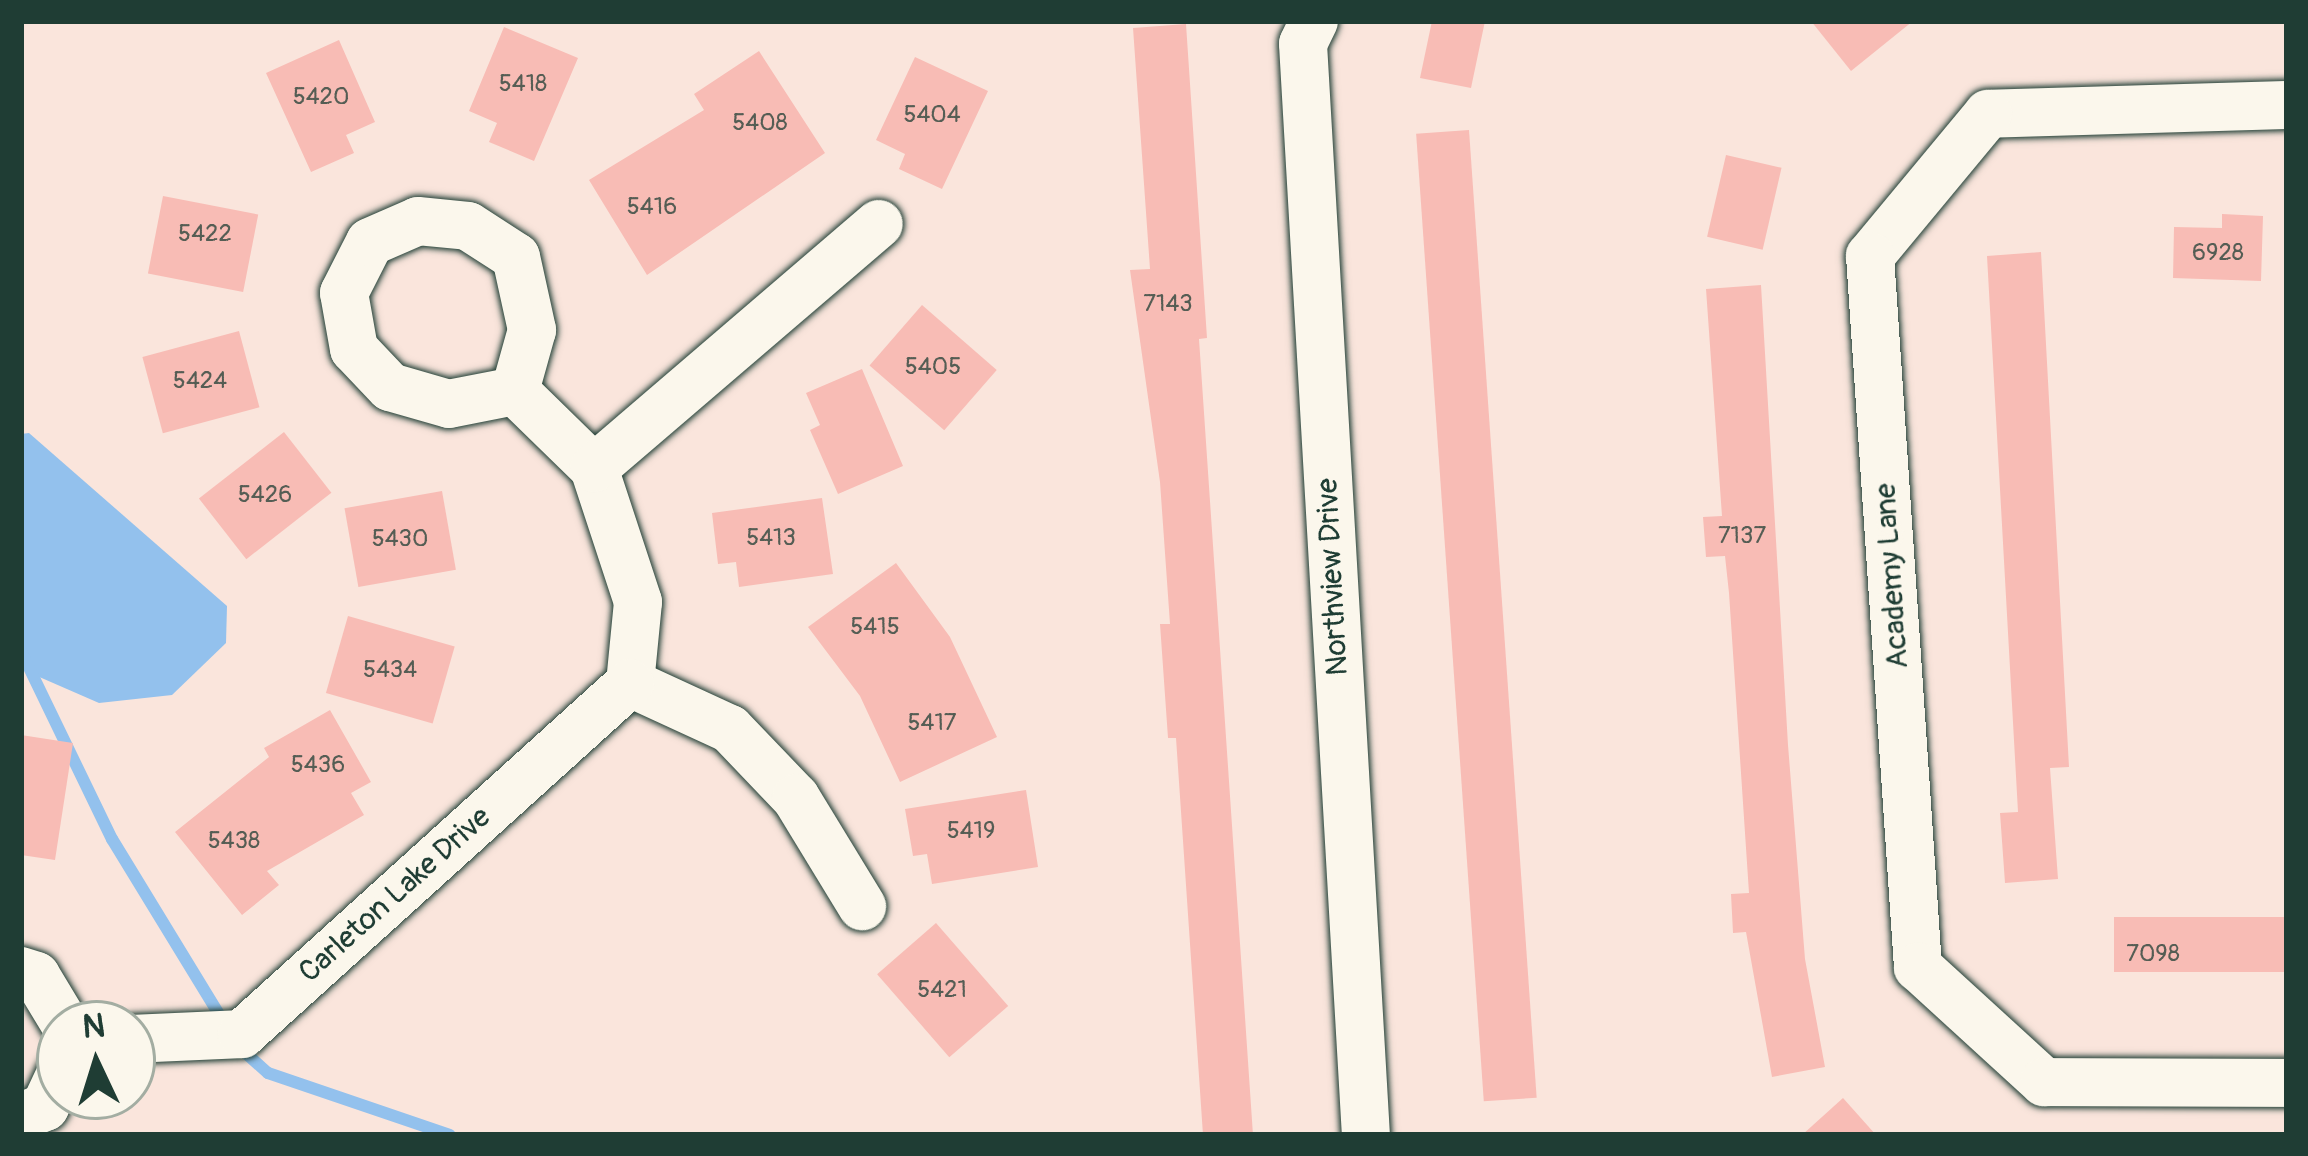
<!DOCTYPE html>
<html>
<head>
<meta charset="utf-8">
<style>
  body { margin:0 }
  #map { position:relative; width:2308px; height:1156px; overflow:hidden; background:#fae5dc; font-family:Pangolin,sans-serif }
  div>[style] { position:absolute }
  .water>* { inset:0; background:#93c1ed }
  .stream>* { height:12px; margin:-6px; padding:0 6px; transform-origin:6px; border-radius:6px; background:#93c1ed }
  .building>* { inset:0; background:#f8bcb5; transform-origin:0 0 }
  .roads { filter:drop-shadow(0 0 3px #1f3d34) drop-shadow(0 0 3px #1f3d34) }
  .minor>* { height:48px; margin:-24px; padding:0 24px; transform-origin:24px; border-radius:24px; background:#fbf7ec }
  span { translate:-50% -50%; white-space:nowrap; text-align:center; line-height:1.15; -webkit-text-stroke:9px #fbf7ec; paint-order:stroke }
  .number-label { font-size:24px; color:#555d54 }
  .number-label span { -webkit-text-stroke-width:0 }
  .street-label { font-size:30px; color:#1f3d34 }
  .frame { position:absolute; inset:0; border:24px solid #1f3d34; pointer-events:none }
  .north { position:absolute; left:36px; top:1000px; width:120px; height:120px; box-sizing:border-box; background:#fbf7ec; border:3px solid #a3ada2; border-radius:50%; rotate:356deg; font-size:33px; font-weight:700; line-height:48px; text-align:center; color:#1f3d34 }
  .north::after { content:''; display:block; margin:auto; width:42px; height:54px; background:#1f3d34; clip-path:polygon(50% 0,100% 100%,50% 72%,0 100%) }
</style>
</head>
<body>
<div id="map">
  <div class="water">
    <i style="clip-path:polygon(29px 433px,227px 606px,226px 643px,172px 695px,99px 703px,21px 669px,21px 434px)"></i>
  </div>
  <div class="stream">
    <i style="left:21px;top:651px;width:209px;rotate:64.2deg"></i>
    <i style="left:112px;top:839px;width:217px;rotate:58.6deg"></i>
    <i style="left:239px;top:1047px;width:39px;rotate:42deg"></i>
    <i style="left:268px;top:1073px;width:192px;rotate:18.8deg"></i>
  </div>
  <div class="building">
    <i style="clip-path:polygon(1432px 21px,1485px 21px,1471px 88px,1420px 78px)"></i>
    <i style="clip-path:polygon(1811px 21px,1913px 21px,1851px 71px)"></i>
    <i style="clip-path:polygon(1186px 24px,1207px 338px,1199px 339px,1253px 1135px,1203px 1135px,1176px 738px,1168px 738px,1160px 624px,1170px 624px,1160px 482px,1130px 270px,1150px 269px,1133px 28px)"></i>
    <i style="clip-path:polygon(504px 27px,578px 58px,534px 161px,489px 142px,497px 123px,469px 111px)"></i>
    <i style="clip-path:polygon(339px 40px,375px 122px,346px 135px,354px 153px,311px 172px,266px 73px)"></i>
    <i style="clip-path:polygon(759px 51px,825px 153px,647px 275px,589px 180px,704px 110px,694px 94px)"></i>
    <i style="clip-path:polygon(915px 57px,988px 91px,942px 189px,899px 169px,905px 154px,876px 140px)"></i>
    <i style="left:1469px;top:130px;width:970px;height:53px;rotate:86deg"></i>
    <i style="left:1726px;top:155px;width:57px;height:84px;rotate:13deg"></i>
    <i style="left:163px;top:196px;width:97px;height:79px;rotate:11deg"></i>
    <i style="clip-path:polygon(2222px 214px,2263px 216px,2261px 281px,2173px 278px,2174px 227px,2222px 228px)"></i>
    <i style="clip-path:polygon(2041px 252px,2069px 767px,2050px 768px,2058px 879px,2005px 883px,2000px 813px,2018px 812px,1987px 256px)"></i>
    <i style="clip-path:polygon(1761px 285px,1788px 745px,1805px 959px,1825px 1067px,1772px 1077px,1746px 932px,1733px 933px,1731px 894px,1749px 893px,1729px 593px,1725px 556px,1706px 557px,1703px 517px,1722px 516px,1706px 289px)"></i>
    <i style="left:922px;top:305px;width:99px;height:80px;rotate:41deg"></i>
    <i style="left:239px;top:331px;width:79px;height:100px;rotate:75deg"></i>
    <i style="clip-path:polygon(862px 369px,903px 466px,838px 494px,810px 430px,820px 425px,806px 393px)"></i>
    <i style="left:284px;top:432px;width:77px;height:108px;rotate:52deg"></i>
    <i style="left:442px;top:491px;width:80px;height:99px;rotate:80deg"></i>
    <i style="clip-path:polygon(822px 498px,833px 574px,739px 587px,736px 562px,718px 564px,712px 513px)"></i>
    <i style="clip-path:polygon(896px 563px,950px 637px,997px 737px,900px 782px,860px 696px,808px 627px)"></i>
    <i style="left:348px;top:616px;width:111px;height:80px;rotate:16deg"></i>
    <i style="clip-path:polygon(330px 710px,371px 782px,351px 793px,364px 815px,267px 871px,279px 885px,242px 915px,175px 832px,269px 757px,264px 748px)"></i>
    <i style="clip-path:polygon(21px 735px,73px 743px,55px 860px,21px 855px)"></i>
    <i style="clip-path:polygon(1026px 790px,1038px 867px,932px 884px,927px 854px,913px 856px,905px 809px)"></i>
    <i style="left:2287px;top:917px;width:55px;height:173px;rotate:90deg"></i>
    <i style="left:936px;top:923px;width:110px;height:78px;rotate:49deg"></i>
    <i style="clip-path:polygon(1843px 1098px,1876px 1135px,1802px 1135px)"></i>
  </div>
  <div class="roads">
    <div class="minor">
      <i style="left:1314px;top:21px;width:25px;rotate:116deg"></i>
      <i style="left:1303px;top:44px;width:1093px;rotate:86.7deg"></i>
      <i style="left:2287px;top:105px;width:299px;rotate:178.3deg"></i>
      <i style="left:1988px;top:114px;width:185px;rotate:129.7deg"></i>
      <i style="left:1870px;top:256px;width:713px;rotate:86.14deg"></i>
      <i style="left:1918px;top:967px;width:171px;rotate:42.4deg"></i>
      <i style="left:2044px;top:1082px;width:243px;rotate:0.2deg"></i>
      <i style="left:418px;top:221px;width:50px;rotate:5.7deg"></i>
      <i style="left:468px;top:226px;width:57px;rotate:32.9deg"></i>
      <i style="left:516px;top:257px;width:75px;rotate:77.6deg"></i>
      <i style="left:532px;top:330px;width:63px;rotate:105.6deg"></i>
      <i style="left:515px;top:391px;width:67px;rotate:168.9deg"></i>
      <i style="left:449px;top:404px;width:61px;rotate:-163.9deg"></i>
      <i style="left:390px;top:387px;width:52px;rotate:-133.5deg"></i>
      <i style="left:354px;top:349px;width:57px;rotate:-100.1deg"></i>
      <i style="left:344px;top:293px;width:57px;rotate:-63deg"></i>
      <i style="left:370px;top:242px;width:52px;rotate:-23.6deg"></i>
      <i style="left:515px;top:391px;width:110px;rotate:44.3deg"></i>
      <i style="left:594px;top:468px;width:141px;rotate:71.8deg"></i>
      <i style="left:638px;top:602px;width:81px;rotate:95.6deg"></i>
      <i style="left:630px;top:683px;width:110px;rotate:24.7deg"></i>
      <i style="left:730px;top:729px;width:95px;rotate:46.3deg"></i>
      <i style="left:796px;top:798px;width:127px;rotate:58.6deg"></i>
      <i style="left:594px;top:468px;width:375px;rotate:-40.6deg"></i>
      <i style="left:21px;top:971px;width:16px;rotate:18deg"></i>
      <i style="left:36px;top:976px;width:56px;rotate:58.9deg"></i>
      <i style="left:132px;top:1039px;width:110px;rotate:-2.6deg"></i>
      <i style="left:242px;top:1034px;width:523px;rotate:-42.13deg"></i>
      <i style="left:21px;top:1117px;width:26px;rotate:-23deg"></i>
      <i style="left:45px;top:1107px;width:35px;rotate:-65deg"></i>
    </div>
  </div>
  <div class="number-label">
    <span style="left:523px;top:84px">5418</span>
    <span style="left:321px;top:97px">5420</span>
    <span style="left:932px;top:115px">5404</span>
    <span style="left:760px;top:123px">5408</span>
    <span style="left:652px;top:207px">5416</span>
    <span style="left:205px;top:234px">5422</span>
    <span style="left:2218px;top:253px">6928</span>
    <span style="left:1168px;top:304px">7143</span>
    <span style="left:933px;top:367px">5405</span>
    <span style="left:200px;top:381px">5424</span>
    <span style="left:265px;top:495px">5426</span>
    <span style="left:1742px;top:536px">7137</span>
    <span style="left:771px;top:538px">5413</span>
    <span style="left:400px;top:539px">5430</span>
    <span style="left:875px;top:627px">5415</span>
    <span style="left:390px;top:670px">5434</span>
    <span style="left:932px;top:723px">5417</span>
    <span style="left:318px;top:765px">5436</span>
    <span style="left:971px;top:831px">5419</span>
    <span style="left:234px;top:841px">5438</span>
    <span style="left:2153px;top:954px">7098</span>
    <span style="left:942px;top:990px">5421</span>
  </div>
  <div class="street-label">
    <span style="left:1892px;top:576px;rotate:-94deg">Academy Lane</span>
    <span style="left:1333px;top:577px;rotate:-93deg">Northview Drive</span>
    <span style="left:395px;top:895px;rotate:-42deg">Carleton Lake Drive</span>
  </div>
  <div class="frame"></div>
  <div class="north">N</div>
</div>
</body>
</html>
